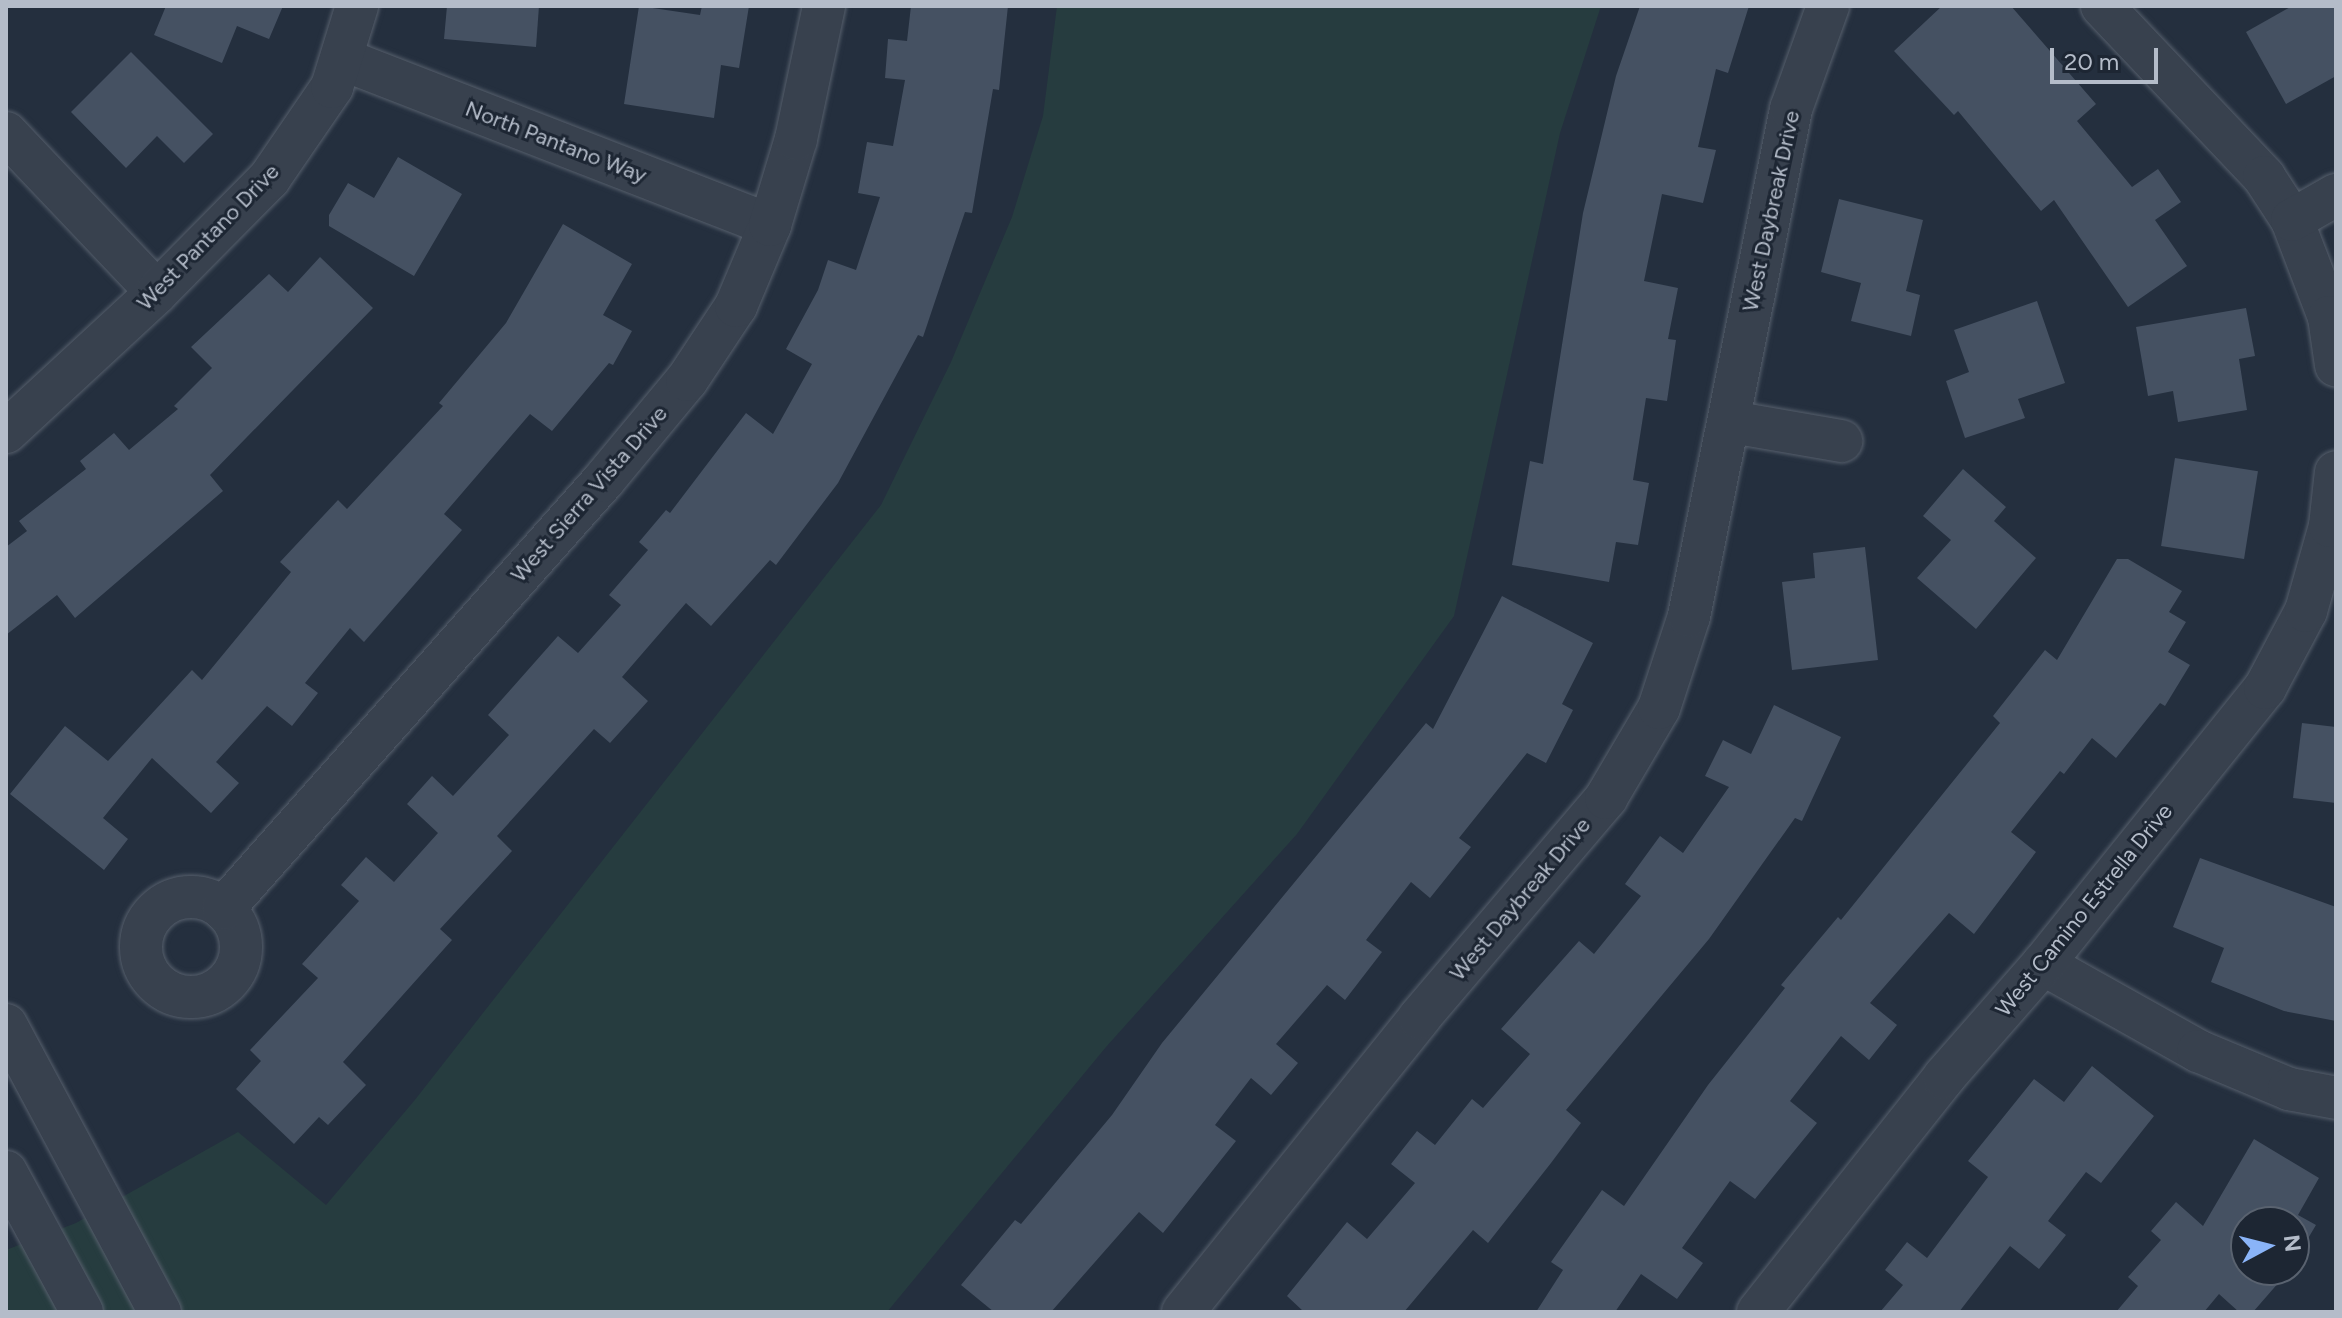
<!DOCTYPE html>
<html>
<head>
<meta charset="utf-8">
<style>
  body { margin:0 }
  #map { position:relative; width:2342px; height:1318px; overflow:hidden; background:#242f3e; font-family:Figtree,sans-serif }
  div>[style] { position:absolute }
  .green>* { inset:0; background:#263c3f }
  .building>* { inset:0; background:#455162; transform-origin:0 0 }
  .roads { filter:drop-shadow(0 0 2px #565f6c) drop-shadow(0 0 2px #565f6c) }
  .minor>* { height:42px; margin:-21px; padding:0 21px; transform-origin:21px; border-radius:21px; background:#38414e }
  .minor>.ring { margin:-21px; padding:0; box-sizing:content-box; background:none; border:42px solid #38414e; border-radius:50% }
  span { translate:-50% -50%; white-space:nowrap; text-align:center; line-height:1.15; -webkit-text-stroke:6px #1d2633; paint-order:stroke }
  .street-label { font-size:22px; color:#b4bcc9 }
  .frame { position:absolute; inset:0; border:8px solid #b4bcc9; pointer-events:none }
  .north { position:absolute; left:2230px; top:1206px; width:80px; height:80px; box-sizing:border-box; background:#1d2633; border:2px solid #59626f; border-radius:50%; rotate:83deg; font-size:22px; font-weight:700; line-height:32px; text-align:center; color:#b4bcc9 }
  .north::after { content:''; display:block; margin:auto; width:28px; height:36px; background:#8ab4f8; clip-path:polygon(50% 0,100% 100%,50% 72%,0 100%) }
  .scale { position:absolute; left:2050px; top:48px; width:108px; height:36px; box-sizing:border-box; border:4px solid #b4bcc9; border-top:0; padding-left:10px; font-size:24px; line-height:28px; white-space:nowrap; color:#b4bcc9; -webkit-text-stroke:6px #1d2633; paint-order:stroke }
</style>
</head>
<body>
<div id="map">
  <div class="green">
    <i style="clip-path:polygon(1057px 6px,1601px 6px,1560px 133px,1454px 616px,1297px 834px,1106px 1047px,887px 1312px,6px 1312px,6px 1250px,76px 1223px,238px 1132px,326px 1205px,414px 1101px,881px 505px,951px 362px,1012px 217px,1043px 116px)"></i>
  </div>
  <div class="building">
    <i style="clip-path:polygon(166px 6px,283px 6px,269px 39px,237px 26px,222px 63px,154px 35px)"></i>
    <i style="clip-path:polygon(447px 6px,539px 6px,536px 47px,444px 39px)"></i>
    <i style="clip-path:polygon(639px 6px,700px 15px,702px 6px,749px 6px,739px 68px,721px 65px,714px 118px,624px 104px)"></i>
    <i style="clip-path:polygon(911px 6px,1008px 6px,999px 90px,993px 89px,972px 213px,965px 212px,923px 337px,918px 335px,838px 483px,776px 565px,770px 560px,711px 626px,686px 603px,622px 677px,648px 701px,610px 743px,594px 729px,497px 836px,512px 851px,440px 929px,452px 940px,343px 1062px,366px 1085px,328px 1125px,319px 1117px,294px 1144px,236px 1089px,261px 1061px,250px 1050px,318px 978px,302px 964px,359px 901px,341px 885px,366px 857px,394px 882px,438px 833px,407px 804px,432px 776px,453px 796px,509px 735px,488px 715px,558px 636px,578px 653px,621px 605px,609px 595px,648px 550px,639px 542px,666px 510px,670px 513px,746px 413px,773px 434px,812px 364px,786px 349px,818px 290px,828px 260px,856px 270px,880px 197px,858px 193px,867px 142px,893px 146px,905px 80px,885px 78px,888px 39px,907px 41px)"></i>
    <i style="clip-path:polygon(1640px 6px,1749px 6px,1728px 73px,1716px 69px,1698px 147px,1716px 150px,1703px 203px,1662px 194px,1644px 281px,1678px 288px,1668px 339px,1676px 340px,1667px 401px,1646px 398px,1633px 480px,1649px 483px,1638px 545px,1616px 542px,1609px 582px,1512px 565px,1530px 461px,1543px 464px,1583px 213px,1616px 76px)"></i>
    <i style="clip-path:polygon(1942px 6px,2011px 6px,2096px 104px,2077px 121px,2132px 187px,2158px 169px,2181px 202px,2155px 220px,2187px 266px,2128px 307px,2054px 200px,2041px 211px,1958px 111px,1954px 115px,1894px 51px)"></i>
    <i style="clip-path:polygon(2292px 6px,2336px 6px,2336px 76px,2286px 104px,2246px 32px)"></i>
    <i style="clip-path:polygon(131px 52px,213px 134px,184px 163px,157px 136px,126px 168px,71px 112px)"></i>
    <i style="clip-path:polygon(398px 157px,462px 194px,414px 276px,329px 226px,329px 215px,348px 183px,374px 198px)"></i>
    <i style="clip-path:polygon(1839px 199px,1923px 220px,1906px 291px,1920px 295px,1911px 336px,1851px 321px,1861px 283px,1821px 272px)"></i>
    <i style="clip-path:polygon(563px 224px,632px 264px,603px 315px,632px 331px,613px 365px,609px 363px,552px 431px,530px 414px,444px 514px,462px 530px,364px 642px,350px 628px,305px 683px,318px 693px,292px 726px,267px 706px,216px 762px,239px 783px,211px 813px,152px 758px,103px 818px,128px 839px,104px 870px,10px 794px,65px 726px,108px 761px,192px 670px,202px 680px,291px 572px,280px 562px,338px 500px,347px 509px,443px 406px,439px 403px,506px 323px)"></i>
    <i style="clip-path:polygon(320px 257px,373px 308px,210px 475px,223px 491px,75px 618px,57px 595px,6px 635px,6px 547px,27px 531px,19px 521px,86px 469px,80px 461px,114px 433px,129px 450px,178px 409px,174px 406px,212px 368px,191px 347px,269px 274px,288px 292px)"></i>
    <i style="clip-path:polygon(2037px 301px,2065px 383px,2018px 399px,2025px 418px,1965px 438px,1946px 381px,1969px 372px,1954px 330px)"></i>
    <i style="clip-path:polygon(2246px 308px,2255px 356px,2239px 359px,2247px 410px,2178px 422px,2173px 391px,2148px 396px,2136px 327px)"></i>
    <i style="left:2175px;top:458px;width:84px;height:89px;rotate:9deg"></i>
    <i style="clip-path:polygon(1963px 469px,2006px 507px,1994px 521px,2036px 558px,1976px 629px,1917px 578px,1951px 540px,1923px 516px)"></i>
    <i style="clip-path:polygon(1865px 547px,1878px 660px,1792px 670px,1782px 582px,1815px 578px,1813px 553px)"></i>
    <i style="clip-path:polygon(2117px 559px,2128px 559px,2182px 591px,2169px 612px,2186px 622px,2168px 652px,2190px 665px,2165px 706px,2160px 703px,2116px 758px,2092px 738px,2064px 774px,2060px 771px,2011px 832px,2036px 852px,1974px 934px,1949px 913px,1870px 1003px,1897px 1025px,1869px 1060px,1841px 1036px,1790px 1101px,1817px 1123px,1755px 1199px,1730px 1181px,1682px 1248px,1703px 1263px,1677px 1299px,1641px 1274px,1615px 1312px,1536px 1312px,1563px 1270px,1551px 1262px,1602px 1190px,1624px 1206px,1708px 1085px,1785px 988px,1781px 985px,1838px 917px,1841px 920px,2000px 723px,1993px 716px,2045px 650px,2057px 660px)"></i>
    <i style="clip-path:polygon(1502px 596px,1593px 643px,1562px 704px,1573px 710px,1546px 763px,1527px 753px,1459px 838px,1471px 847px,1430px 898px,1411px 882px,1366px 940px,1382px 952px,1345px 1000px,1327px 985px,1276px 1044px,1298px 1063px,1271px 1095px,1251px 1078px,1215px 1125px,1236px 1141px,1163px 1233px,1139px 1212px,1051px 1312px,994px 1312px,961px 1285px,1015px 1220px,1021px 1224px,1112px 1115px,1162px 1043px,1426px 723px,1433px 729px)"></i>
    <i style="clip-path:polygon(1774px 705px,1841px 737px,1802px 821px,1795px 818px,1709px 939px,1566px 1110px,1581px 1123px,1551px 1163px,1488px 1243px,1473px 1230px,1404px 1312px,1304px 1312px,1287px 1296px,1347px 1222px,1367px 1239px,1415px 1183px,1391px 1164px,1417px 1131px,1435px 1145px,1472px 1099px,1483px 1108px,1530px 1054px,1501px 1029px,1579px 941px,1594px 954px,1641px 896px,1625px 884px,1660px 836px,1683px 853px,1729px 787px,1705px 776px,1723px 740px,1751px 754px)"></i>
    <i style="clip-path:polygon(2302px 723px,2336px 727px,2336px 803px,2293px 798px)"></i>
    <i style="clip-path:polygon(2200px 858px,2336px 907px,2336px 1021px,2284px 1011px,2211px 982px,2224px 948px,2173px 927px)"></i>
    <i style="clip-path:polygon(2092px 1066px,2154px 1116px,2101px 1183px,2086px 1172px,2048px 1221px,2066px 1235px,2039px 1269px,2010px 1246px,1959px 1312px,1880px 1312px,1903px 1285px,1885px 1270px,1907px 1242px,1927px 1258px,1988px 1177px,1968px 1161px,2034px 1079px,2064px 1102px)"></i>
    <i style="clip-path:polygon(2254px 1139px,2319px 1178px,2298px 1215px,2316px 1225px,2294px 1262px,2294px 1222px,2246px 1222px,2246px 1270px,2287px 1273px,2253px 1312px,2239px 1312px,2219px 1294px,2204px 1312px,2116px 1312px,2138px 1286px,2128px 1277px,2161px 1240px,2151px 1231px,2176px 1202px,2203px 1226px)"></i>
  </div>
  <div class="roads">
    <div class="minor">
      <i style="left:2102px;top:6px;width:236px;rotate:46.5deg"></i>
      <i style="left:2264px;top:177px;width:51px;rotate:56.9deg"></i>
      <i style="left:2292px;top:220px;width:104px;rotate:69.1deg"></i>
      <i style="left:2329px;top:317px;width:49px;rotate:81.7deg"></i>
      <i style="left:342px;top:59px;width:459px;rotate:21.2deg"></i>
      <i style="left:6px;top:133px;width:219px;rotate:46.5deg"></i>
      <i style="left:2292px;top:220px;width:51px;rotate:-29.6deg"></i>
      <i style="left:1731px;top:422px;width:112px;rotate:9.8deg"></i>
      <i style="left:6px;top:432px;width:206px;rotate:-42.8deg"></i>
      <i style="left:157px;top:292px;width:159px;rotate:-45.3deg"></i>
      <i style="left:269px;top:179px;width:112px;rotate:-55.6deg"></i>
      <i style="left:332px;top:87px;width:85px;rotate:-72.8deg"></i>
      <i class="ring" style="left:141px;top:897px;width:58px;height:58px"></i>
      <i style="left:223px;top:909px;width:572px;rotate:-48.4deg"></i>
      <i style="left:603px;top:481px;width:131px;rotate:-50.3deg"></i>
      <i style="left:687px;top:380px;width:89px;rotate:-56.5deg"></i>
      <i style="left:736px;top:306px;width:88px;rotate:-67.2deg"></i>
      <i style="left:770px;top:225px;width:90px;rotate:-73.2deg"></i>
      <i style="left:796px;top:139px;width:136px;rotate:-78.1deg"></i>
      <i style="left:2043px;top:964px;width:178px;rotate:29.3deg"></i>
      <i style="left:2198px;top:1051px;width:99px;rotate:22.7deg"></i>
      <i style="left:2289px;top:1089px;width:48px;rotate:10.8deg"></i>
      <i style="left:6px;top:1025px;width:326px;rotate:61.8deg"></i>
      <i style="left:6px;top:1172px;width:159px;rotate:61.5deg"></i>
      <i style="left:1183px;top:1312px;width:377px;rotate:-51.2deg"></i>
      <i style="left:1419px;top:1018px;width:289px;rotate:-49.6deg"></i>
      <i style="left:1606px;top:798px;width:104px;rotate:-59.5deg"></i>
      <i style="left:1659px;top:708px;width:97px;rotate:-71.9deg"></i>
      <i style="left:1689px;top:616px;width:517px;rotate:-78.62deg"></i>
      <i style="left:1791px;top:109px;width:109px;rotate:-70.2deg"></i>
      <i style="left:1758px;top:1312px;width:300px;rotate:-51.6deg"></i>
      <i style="left:1944px;top:1077px;width:150px;rotate:-48.8deg"></i>
      <i style="left:2043px;top:964px;width:354px;rotate:-51.2deg"></i>
      <i style="left:2265px;top:688px;width:87px;rotate:-62deg"></i>
      <i style="left:2306px;top:611px;width:88px;rotate:-74.2deg"></i>
      <i style="left:2330px;top:526px;width:54px;rotate:-83.7deg"></i>
    </div>
  </div>
  <div class="street-label">
    <span style="left:556px;top:142px;rotate:21deg">North Pantano Way</span>
    <span style="left:1771px;top:211px;rotate:-78deg">West Daybreak Drive</span>
    <span style="left:208px;top:237px;rotate:-46deg">West Pantano Drive</span>
    <span style="left:589px;top:494px;rotate:-49deg">West Sierra Vista Drive</span>
    <span style="left:1520px;top:899px;rotate:-50deg">West Daybreak Drive</span>
    <span style="left:2084px;top:910px;rotate:-51deg">West Camino Estrella Drive</span>
  </div>
  <div class="frame"></div>
  <div class="north">N</div>
  <div class="scale">20 m</div>
</div>
</body>
</html>
